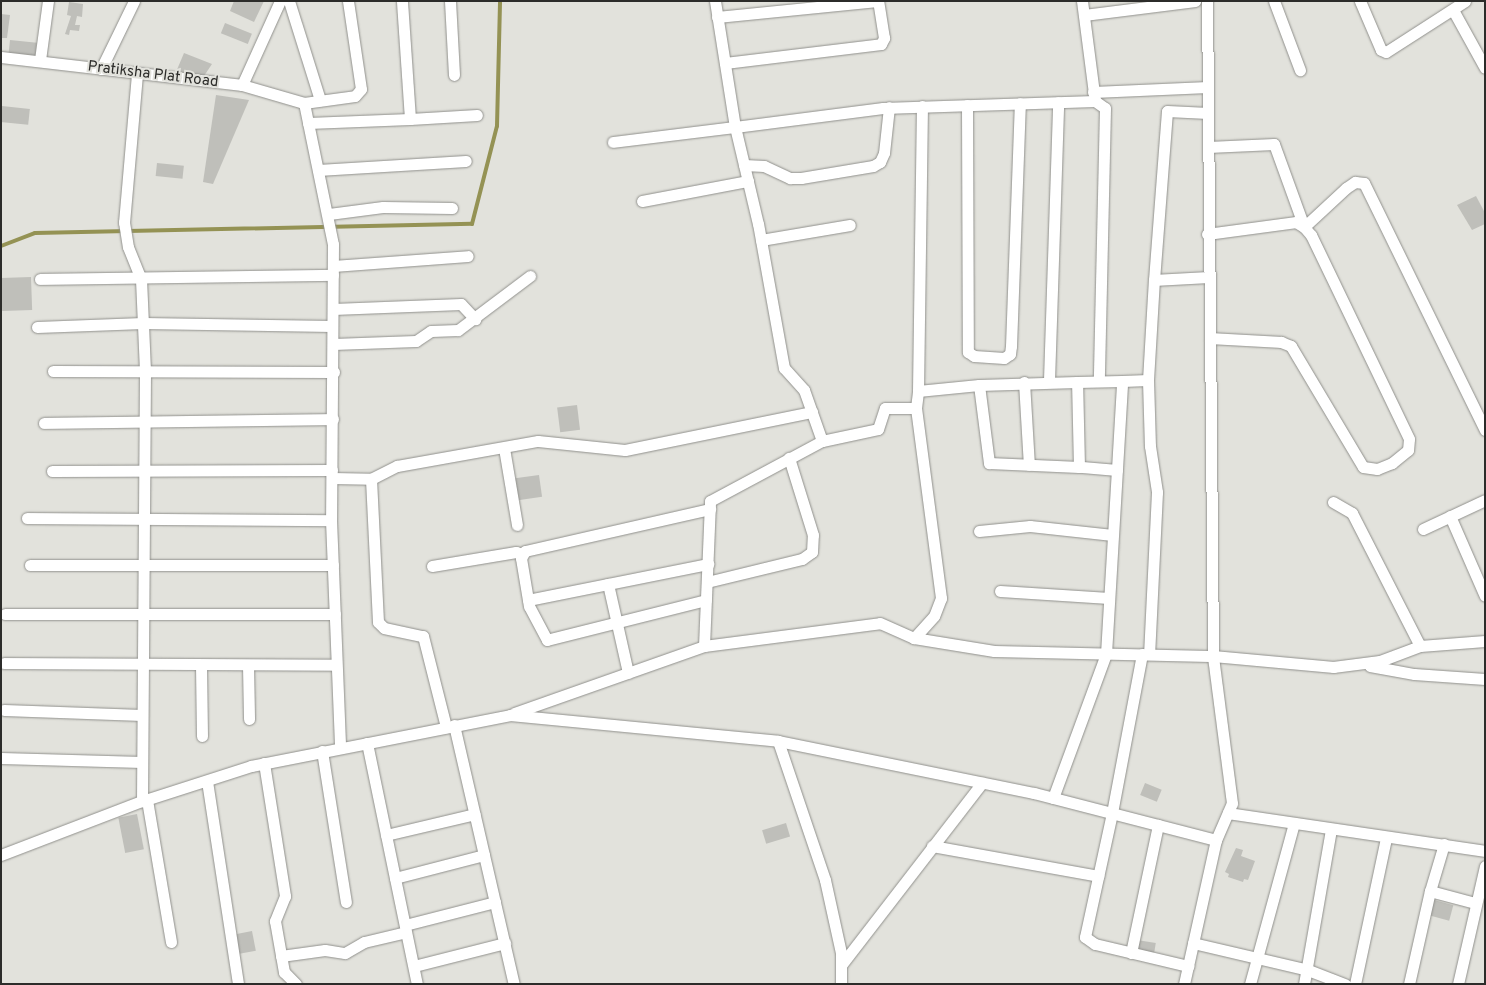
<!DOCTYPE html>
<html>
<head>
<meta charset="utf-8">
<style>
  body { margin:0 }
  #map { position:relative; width:1486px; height:985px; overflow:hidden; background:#e2e2dc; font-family:Overpass,sans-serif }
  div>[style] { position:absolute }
  .stream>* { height:4px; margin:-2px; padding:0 2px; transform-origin:2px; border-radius:2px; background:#949254 }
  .building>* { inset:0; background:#bfbfba; transform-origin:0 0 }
  .roads { filter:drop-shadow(0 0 1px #90908c) drop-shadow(0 0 1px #90908c) }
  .minor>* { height:11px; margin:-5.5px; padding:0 5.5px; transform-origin:5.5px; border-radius:5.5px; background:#fff }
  span { translate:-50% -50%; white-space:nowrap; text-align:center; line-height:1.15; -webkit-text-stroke:4px #e2e2dc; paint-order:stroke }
  .street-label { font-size:15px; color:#2c2c2a }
  .frame { position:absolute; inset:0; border:2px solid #2c2c2a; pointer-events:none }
</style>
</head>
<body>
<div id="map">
  <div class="stream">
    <i style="left:1px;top:246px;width:36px;rotate:-21deg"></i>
    <i style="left:35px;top:233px;width:437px;rotate:-1.2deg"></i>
    <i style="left:472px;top:224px;width:101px;rotate:-75.7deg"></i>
    <i style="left:497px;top:126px;width:125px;rotate:-88.6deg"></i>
  </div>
  <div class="building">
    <i style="clip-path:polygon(234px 1px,264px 1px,254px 22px,230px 11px)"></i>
    <i style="clip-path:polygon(69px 2px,83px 4px,82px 17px,77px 16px,75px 25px,80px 25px,79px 31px,70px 30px,69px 35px,65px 34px,71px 16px,67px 15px)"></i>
    <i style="clip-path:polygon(1px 14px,10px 15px,7px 38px,1px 38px)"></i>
    <i style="left:225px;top:23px;width:29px;height:11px;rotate:22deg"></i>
    <i style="left:10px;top:40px;width:27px;height:16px;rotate:6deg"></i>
    <i style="clip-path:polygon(184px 53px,212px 64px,202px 79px,195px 80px,176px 72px)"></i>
    <i style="clip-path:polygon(216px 95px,249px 100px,213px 184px,203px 182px)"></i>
    <i style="left:2px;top:106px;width:28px;height:16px;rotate:6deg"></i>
    <i style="left:157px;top:163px;width:27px;height:13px;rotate:6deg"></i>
    <i style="clip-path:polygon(1476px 196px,1485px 213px,1485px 224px,1472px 230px,1457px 205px)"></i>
    <i style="left:31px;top:277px;width:33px;height:30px;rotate:88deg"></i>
    <i style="left:577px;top:405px;width:25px;height:20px;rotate:83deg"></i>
    <i style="left:539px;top:475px;width:22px;height:26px;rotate:82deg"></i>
    <i style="left:1145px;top:783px;width:18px;height:13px;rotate:22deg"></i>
    <i style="left:137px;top:814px;width:36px;height:19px;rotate:79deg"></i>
    <i style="left:786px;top:823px;width:14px;height:25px;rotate:73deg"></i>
    <i style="clip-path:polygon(1236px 848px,1243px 850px,1241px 856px,1255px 861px,1248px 880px,1244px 879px,1243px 882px,1228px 877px,1229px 874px,1225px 872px)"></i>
    <i style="left:1434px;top:900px;width:20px;height:16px;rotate:15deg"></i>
    <i style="left:252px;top:931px;width:20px;height:18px;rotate:79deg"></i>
    <i style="left:1137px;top:940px;width:19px;height:12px;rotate:9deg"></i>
  </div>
  <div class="roads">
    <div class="minor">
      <i style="left:289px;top:1px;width:104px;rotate:72.6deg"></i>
      <i style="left:450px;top:1px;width:74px;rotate:86.9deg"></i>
      <i style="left:715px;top:1px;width:128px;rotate:81deg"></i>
      <i style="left:735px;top:127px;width:149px;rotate:-7.3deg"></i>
      <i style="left:883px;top:108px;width:212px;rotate:-1.9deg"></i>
      <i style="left:1095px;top:101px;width:101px;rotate:-97.4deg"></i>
      <i style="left:1274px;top:1px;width:74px;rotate:69.4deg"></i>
      <i style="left:1360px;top:1px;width:53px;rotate:66.8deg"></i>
      <i style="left:1381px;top:50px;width:5px;rotate:22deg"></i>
      <i style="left:1386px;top:52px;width:94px;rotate:-32.8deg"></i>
      <i style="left:1453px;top:10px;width:66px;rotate:61.1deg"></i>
      <i style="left:1084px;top:15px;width:112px;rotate:-7.2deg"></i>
      <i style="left:717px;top:17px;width:161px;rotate:-5.7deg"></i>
      <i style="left:1px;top:57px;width:243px;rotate:6.6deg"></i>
      <i style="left:242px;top:85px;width:65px;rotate:16.2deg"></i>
      <i style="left:304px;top:103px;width:51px;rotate:-7.8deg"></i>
      <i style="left:355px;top:96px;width:9px;rotate:-49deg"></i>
      <i style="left:361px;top:89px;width:89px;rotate:-98.4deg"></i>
      <i style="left:40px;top:60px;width:60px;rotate:-82.3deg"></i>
      <i style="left:725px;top:63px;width:157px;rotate:-6.9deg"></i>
      <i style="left:881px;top:44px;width:7px;rotate:-63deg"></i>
      <i style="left:884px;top:38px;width:37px;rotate:-99deg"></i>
      <i style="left:101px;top:69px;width:76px;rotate:-64.1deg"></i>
      <i style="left:137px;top:74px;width:149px;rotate:95deg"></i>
      <i style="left:124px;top:222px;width:25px;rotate:81deg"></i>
      <i style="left:128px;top:247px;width:35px;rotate:68deg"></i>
      <i style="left:141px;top:279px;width:93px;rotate:87.5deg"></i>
      <i style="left:145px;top:372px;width:429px;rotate:90.4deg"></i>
      <i style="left:242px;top:85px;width:92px;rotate:-65.7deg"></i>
      <i style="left:1093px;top:92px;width:115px;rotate:-2.5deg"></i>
      <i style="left:1095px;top:101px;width:12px;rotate:35deg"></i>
      <i style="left:1105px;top:108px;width:273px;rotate:91.3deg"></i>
      <i style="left:304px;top:103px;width:144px;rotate:78.4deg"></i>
      <i style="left:333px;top:244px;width:276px;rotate:90.4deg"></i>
      <i style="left:331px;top:520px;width:228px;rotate:87.7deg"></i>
      <i style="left:967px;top:105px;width:247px;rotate:89.8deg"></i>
      <i style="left:968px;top:352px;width:7px;rotate:34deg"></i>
      <i style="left:974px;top:356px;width:30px;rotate:4deg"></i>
      <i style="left:1004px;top:358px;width:7px;rotate:-34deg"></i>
      <i style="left:1010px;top:354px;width:8px;rotate:-83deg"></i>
      <i style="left:1011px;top:346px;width:243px;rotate:-87.9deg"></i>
      <i style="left:410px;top:119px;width:67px;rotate:-3.4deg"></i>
      <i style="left:308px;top:123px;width:102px;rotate:-2.2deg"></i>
      <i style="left:410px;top:119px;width:118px;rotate:-93.9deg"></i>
      <i style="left:1208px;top:147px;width:66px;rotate:-2.6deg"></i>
      <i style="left:1274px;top:144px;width:88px;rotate:70.1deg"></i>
      <i style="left:1304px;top:227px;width:57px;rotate:-42.9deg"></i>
      <i style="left:1346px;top:188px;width:11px;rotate:-34deg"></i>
      <i style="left:1355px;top:182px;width:9px;rotate:6deg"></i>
      <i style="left:1364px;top:183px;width:275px;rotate:63.9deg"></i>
      <i style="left:744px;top:165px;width:20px;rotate:3deg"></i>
      <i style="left:764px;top:166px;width:29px;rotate:25deg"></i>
      <i style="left:790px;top:178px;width:11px"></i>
      <i style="left:801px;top:178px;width:73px;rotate:-9.5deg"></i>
      <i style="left:873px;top:166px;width:8px;rotate:-30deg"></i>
      <i style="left:880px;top:162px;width:10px;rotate:-66deg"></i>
      <i style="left:884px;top:153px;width:46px;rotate:-83.8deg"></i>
      <i style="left:318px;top:170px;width:148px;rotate:-3.5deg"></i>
      <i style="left:642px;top:201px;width:108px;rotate:-10.7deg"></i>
      <i style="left:329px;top:214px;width:54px;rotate:-7.4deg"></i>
      <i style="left:383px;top:207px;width:69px;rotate:0.8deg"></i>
      <i style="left:1207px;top:234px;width:90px;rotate:-7.7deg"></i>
      <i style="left:1296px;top:222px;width:9px;rotate:32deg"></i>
      <i style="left:1304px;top:227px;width:11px;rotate:49deg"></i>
      <i style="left:1311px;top:235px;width:226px;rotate:64.3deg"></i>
      <i style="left:1409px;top:439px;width:11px;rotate:95deg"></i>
      <i style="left:1408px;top:450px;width:21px;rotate:141deg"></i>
      <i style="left:1392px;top:463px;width:16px;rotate:158deg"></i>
      <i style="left:1377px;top:469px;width:14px;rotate:-172deg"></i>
      <i style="left:1363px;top:467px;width:141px;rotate:-120.8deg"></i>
      <i style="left:1291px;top:346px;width:11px;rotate:-158deg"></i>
      <i style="left:1281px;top:342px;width:71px;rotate:-176.8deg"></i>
      <i style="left:761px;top:240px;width:90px;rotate:-9.6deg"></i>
      <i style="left:333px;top:266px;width:135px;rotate:-4.2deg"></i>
      <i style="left:40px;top:279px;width:293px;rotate:-0.8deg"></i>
      <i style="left:1154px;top:280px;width:169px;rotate:-85.6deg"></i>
      <i style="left:1167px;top:111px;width:41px;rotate:2.8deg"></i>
      <i style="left:333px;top:309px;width:128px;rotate:-2.2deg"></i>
      <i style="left:461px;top:304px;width:21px;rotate:47deg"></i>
      <i style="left:37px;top:327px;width:106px;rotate:-2.2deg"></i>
      <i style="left:143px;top:323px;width:189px;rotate:0.9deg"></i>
      <i style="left:333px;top:344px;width:83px;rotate:-2.1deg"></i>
      <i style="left:416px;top:341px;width:18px;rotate:-34deg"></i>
      <i style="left:431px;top:331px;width:27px;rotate:-2deg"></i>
      <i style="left:458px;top:330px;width:90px;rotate:-36.9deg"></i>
      <i style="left:53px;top:371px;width:281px;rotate:0.2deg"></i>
      <i style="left:1049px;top:380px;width:278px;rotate:-88.1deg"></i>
      <i style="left:1148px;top:380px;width:66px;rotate:88.3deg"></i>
      <i style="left:1150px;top:446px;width:47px;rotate:81.3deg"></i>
      <i style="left:1157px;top:492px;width:162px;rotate:92.8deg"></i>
      <i style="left:1024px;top:382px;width:83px;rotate:86.6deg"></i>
      <i style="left:979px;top:385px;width:98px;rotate:-1.8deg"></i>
      <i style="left:918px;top:391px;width:285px;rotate:-89.2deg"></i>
      <i style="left:916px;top:408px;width:17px;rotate:-83deg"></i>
      <i style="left:918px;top:391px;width:61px;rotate:-5.6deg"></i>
      <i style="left:979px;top:385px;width:79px;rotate:82.7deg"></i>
      <i style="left:989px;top:463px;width:90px;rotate:2.5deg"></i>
      <i style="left:44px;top:423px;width:289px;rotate:-0.8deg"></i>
      <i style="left:822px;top:441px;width:57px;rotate:-12.1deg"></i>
      <i style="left:878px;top:429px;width:22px;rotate:-72deg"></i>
      <i style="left:885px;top:408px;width:31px"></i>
      <i style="left:916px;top:408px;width:192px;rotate:82.5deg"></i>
      <i style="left:941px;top:598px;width:19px;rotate:111deg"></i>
      <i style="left:934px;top:616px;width:30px;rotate:132deg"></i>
      <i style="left:504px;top:448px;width:78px;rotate:80.4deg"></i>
      <i style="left:1117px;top:470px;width:38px;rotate:-175deg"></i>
      <i style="left:1079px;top:467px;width:85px;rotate:-91.3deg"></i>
      <i style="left:1077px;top:382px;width:45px;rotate:-1.3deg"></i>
      <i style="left:52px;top:471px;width:280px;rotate:-0.2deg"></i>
      <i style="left:332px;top:478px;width:39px;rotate:1deg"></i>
      <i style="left:371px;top:479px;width:143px;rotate:87.2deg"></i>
      <i style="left:378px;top:622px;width:8px;rotate:45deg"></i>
      <i style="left:384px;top:628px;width:40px;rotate:12deg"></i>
      <i style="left:423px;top:636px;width:94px;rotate:75.8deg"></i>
      <i style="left:371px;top:479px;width:29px;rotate:-27deg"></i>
      <i style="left:397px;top:466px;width:143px;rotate:-10.1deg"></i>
      <i style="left:538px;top:441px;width:87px;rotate:5.9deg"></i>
      <i style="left:625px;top:450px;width:191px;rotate:-11.5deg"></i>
      <i style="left:1333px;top:502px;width:22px;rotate:30deg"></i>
      <i style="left:1352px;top:513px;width:149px;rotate:62.9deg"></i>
      <i style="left:1450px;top:516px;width:87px;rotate:66.4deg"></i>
      <i style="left:27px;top:518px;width:304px;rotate:0.4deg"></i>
      <i style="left:1423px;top:529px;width:68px;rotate:-25.1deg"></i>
      <i style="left:979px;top:531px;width:51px;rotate:-5.6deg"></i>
      <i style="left:1030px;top:526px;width:83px;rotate:6.2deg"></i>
      <i style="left:30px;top:565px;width:303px"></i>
      <i style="left:432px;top:566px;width:85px;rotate:-9.5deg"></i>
      <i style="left:516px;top:552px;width:6px;rotate:18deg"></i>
      <i style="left:707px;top:582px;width:98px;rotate:-13.6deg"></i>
      <i style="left:802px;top:559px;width:12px;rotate:-35deg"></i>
      <i style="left:812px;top:552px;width:17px;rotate:-87deg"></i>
      <i style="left:813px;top:535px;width:81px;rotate:-107.3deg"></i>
      <i style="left:608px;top:584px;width:91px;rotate:77.3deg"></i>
      <i style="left:1000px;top:591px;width:109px;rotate:3.7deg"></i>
      <i style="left:528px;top:600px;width:184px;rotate:-11.3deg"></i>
      <i style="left:706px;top:600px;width:164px;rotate:165.9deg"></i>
      <i style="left:547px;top:640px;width:38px;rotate:-118deg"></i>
      <i style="left:529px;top:606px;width:49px;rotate:-99.5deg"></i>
      <i style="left:521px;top:558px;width:8px;rotate:-60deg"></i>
      <i style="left:525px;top:551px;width:190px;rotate:-12.8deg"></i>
      <i style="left:5px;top:614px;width:330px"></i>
      <i style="left:704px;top:646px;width:177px;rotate:-7.4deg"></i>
      <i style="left:880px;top:623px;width:37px;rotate:24deg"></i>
      <i style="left:914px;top:638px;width:81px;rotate:9.2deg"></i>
      <i style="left:994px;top:651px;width:219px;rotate:1.3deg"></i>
      <i style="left:1213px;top:656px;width:121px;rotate:5.2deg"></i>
      <i style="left:1333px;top:667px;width:47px;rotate:-7.3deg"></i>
      <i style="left:1380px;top:661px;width:43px;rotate:-20.6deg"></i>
      <i style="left:1420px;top:646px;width:65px;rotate:-4.4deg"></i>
      <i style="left:1142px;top:654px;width:162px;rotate:100.7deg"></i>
      <i style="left:1112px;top:813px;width:127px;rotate:102.3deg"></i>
      <i style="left:1085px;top:937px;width:12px;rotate:35deg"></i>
      <i style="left:1095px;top:944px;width:96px;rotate:13.3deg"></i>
      <i style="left:4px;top:663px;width:332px;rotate:0.3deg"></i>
      <i style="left:201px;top:665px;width:71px;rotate:89.2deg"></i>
      <i style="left:248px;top:665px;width:54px;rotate:88.9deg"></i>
      <i style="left:1370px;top:666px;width:45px;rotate:10.3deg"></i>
      <i style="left:1414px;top:674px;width:71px;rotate:4deg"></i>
      <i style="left:4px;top:710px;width:138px;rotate:2.1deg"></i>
      <i style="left:514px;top:713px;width:201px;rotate:-19.4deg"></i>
      <i style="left:704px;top:646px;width:145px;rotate:-87.6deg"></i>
      <i style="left:710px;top:501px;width:127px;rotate:-28.2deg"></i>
      <i style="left:822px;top:441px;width:54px;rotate:-109.4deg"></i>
      <i style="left:804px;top:390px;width:30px;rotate:-132deg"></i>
      <i style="left:784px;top:368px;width:146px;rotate:-100.2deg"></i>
      <i style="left:758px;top:224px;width:100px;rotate:-103.3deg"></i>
      <i style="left:735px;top:127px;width:123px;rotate:173deg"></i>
      <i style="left:454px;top:725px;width:266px;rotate:77deg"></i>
      <i style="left:778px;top:741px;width:147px;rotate:71.3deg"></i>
      <i style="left:825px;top:880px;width:75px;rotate:77.6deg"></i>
      <i style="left:841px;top:953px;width:31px;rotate:90deg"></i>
      <i style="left:367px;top:743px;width:246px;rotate:78.3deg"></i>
      <i style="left:322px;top:751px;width:153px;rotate:81deg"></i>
      <i style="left:1px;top:758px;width:141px;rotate:1.6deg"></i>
      <i style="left:264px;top:763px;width:135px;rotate:81deg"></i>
      <i style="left:285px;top:896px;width:27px;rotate:112deg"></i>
      <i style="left:275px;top:921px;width:52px;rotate:80deg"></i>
      <i style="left:284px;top:972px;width:17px;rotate:45deg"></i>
      <i style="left:207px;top:781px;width:205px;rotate:81.3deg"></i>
      <i style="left:1053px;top:798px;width:153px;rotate:-69.8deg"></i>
      <i style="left:1106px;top:654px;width:273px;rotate:-86.6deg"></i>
      <i style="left:1122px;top:381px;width:26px;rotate:-2deg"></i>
      <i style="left:1148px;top:380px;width:100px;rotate:-86.6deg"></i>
      <i style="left:1154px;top:280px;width:54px;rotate:-3.2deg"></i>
      <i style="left:147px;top:800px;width:144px;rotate:80.4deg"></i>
      <i style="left:1228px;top:813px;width:260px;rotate:8.4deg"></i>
      <i style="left:386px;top:835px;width:91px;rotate:-13.3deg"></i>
      <i style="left:932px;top:846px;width:169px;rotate:10.2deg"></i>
      <i style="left:1px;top:855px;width:151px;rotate:-21deg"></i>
      <i style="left:142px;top:801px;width:114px;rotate:-17.8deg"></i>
      <i style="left:251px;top:766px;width:264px;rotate:-11.1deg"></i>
      <i style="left:510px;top:715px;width:269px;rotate:5.5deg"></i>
      <i style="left:778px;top:741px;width:261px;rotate:11.5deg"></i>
      <i style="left:1034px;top:793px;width:188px;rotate:14.5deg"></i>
      <i style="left:395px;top:878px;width:92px;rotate:-14.5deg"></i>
      <i style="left:1430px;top:891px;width:47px;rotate:14.9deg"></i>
      <i style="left:405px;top:925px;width:93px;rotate:-14.3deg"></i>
      <i style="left:1193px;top:943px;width:118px;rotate:13.2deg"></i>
      <i style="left:1308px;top:970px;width:40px;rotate:21deg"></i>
      <i style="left:1131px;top:953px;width:131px;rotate:-78.1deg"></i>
      <i style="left:281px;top:956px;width:44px;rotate:-7.8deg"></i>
      <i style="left:325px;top:950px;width:20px;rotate:9deg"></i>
      <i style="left:345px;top:953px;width:22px;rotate:-30deg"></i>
      <i style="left:364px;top:942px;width:43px;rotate:-13.4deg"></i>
      <i style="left:842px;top:964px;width:229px;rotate:-52.3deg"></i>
      <i style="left:414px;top:966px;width:94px;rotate:-14.2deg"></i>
      <i style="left:1184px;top:984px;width:148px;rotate:-77.5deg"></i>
      <i style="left:1216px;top:840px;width:40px;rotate:-66.6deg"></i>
      <i style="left:1232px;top:803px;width:148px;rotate:-97.4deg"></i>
      <i style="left:1213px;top:656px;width:655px;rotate:-90.52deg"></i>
      <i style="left:1250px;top:984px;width:167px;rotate:-74.7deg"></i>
      <i style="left:1304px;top:984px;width:157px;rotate:-80.1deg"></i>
      <i style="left:1355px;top:984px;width:149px;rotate:-78deg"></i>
      <i style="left:1409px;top:984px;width:95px;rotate:-77.3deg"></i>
      <i style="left:1430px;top:891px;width:49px;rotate:-73.4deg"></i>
      <i style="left:1458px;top:984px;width:121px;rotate:-77.1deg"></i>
    </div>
  </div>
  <div class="street-label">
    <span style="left:153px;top:75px;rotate:7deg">Pratiksha Plat Road</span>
  </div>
  <div class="frame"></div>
</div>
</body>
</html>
